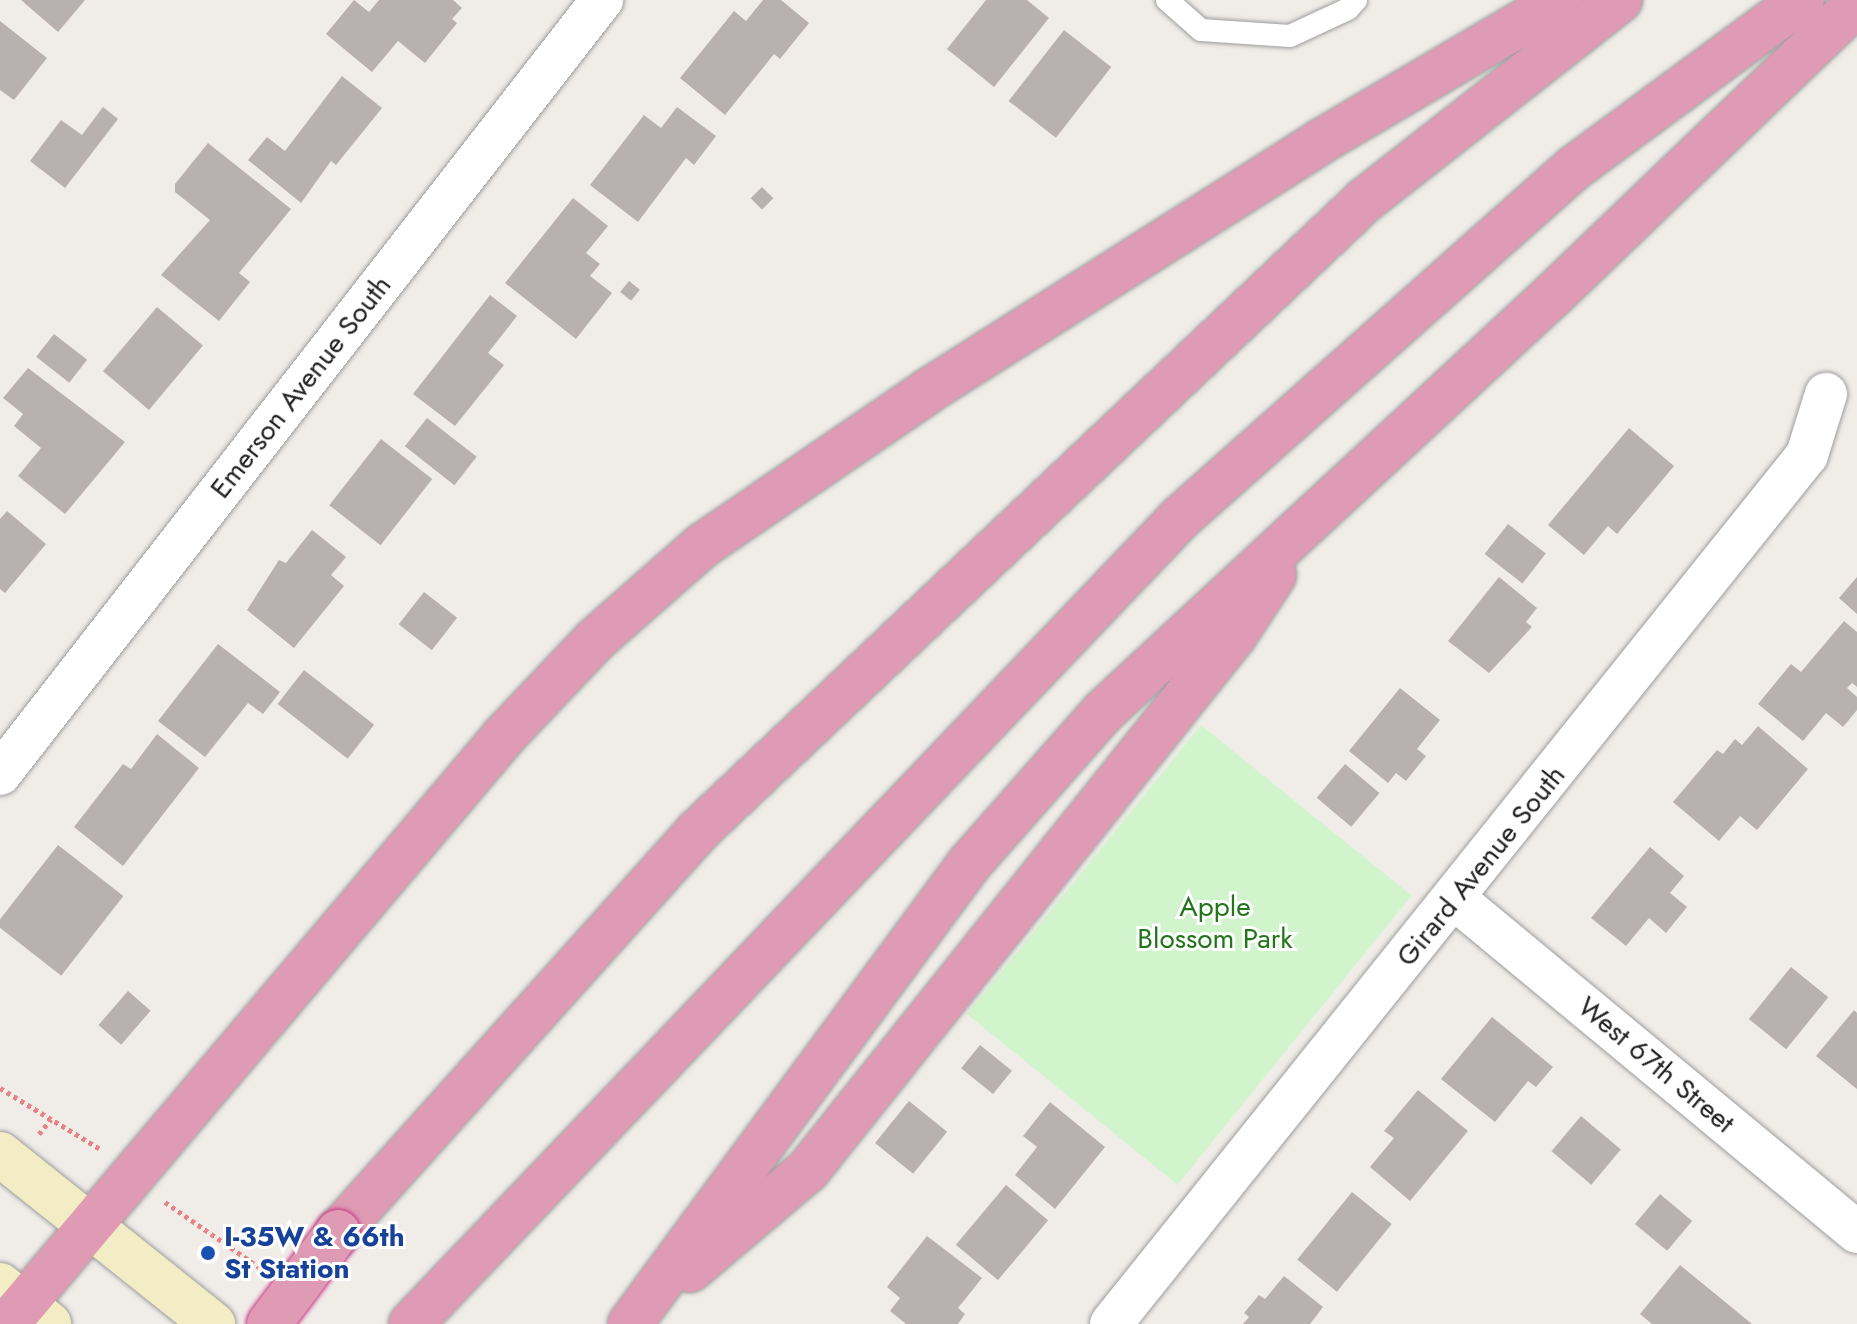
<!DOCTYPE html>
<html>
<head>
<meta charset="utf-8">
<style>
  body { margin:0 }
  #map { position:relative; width:1857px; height:1324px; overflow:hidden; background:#f0ede9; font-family:Jost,sans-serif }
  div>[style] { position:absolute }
  .park>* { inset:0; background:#d1f4cd; transform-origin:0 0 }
  .building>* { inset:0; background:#b9b1af; transform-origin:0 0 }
  .path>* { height:5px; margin-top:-2.5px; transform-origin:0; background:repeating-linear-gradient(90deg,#ea8189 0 4px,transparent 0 8px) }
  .roads { filter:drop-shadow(0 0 2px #9e9e9e) drop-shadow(0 0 2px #9e9e9e) }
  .lane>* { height:22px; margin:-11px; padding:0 11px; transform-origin:11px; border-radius:11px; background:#fff }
  .street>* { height:42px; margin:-21px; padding:0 21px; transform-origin:21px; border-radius:21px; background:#fff }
  .secondary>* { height:44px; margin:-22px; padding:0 22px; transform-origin:22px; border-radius:22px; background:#f3edc5 }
  .highway>* { height:44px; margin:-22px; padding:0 22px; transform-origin:22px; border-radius:22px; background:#de9bb3 }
  .bridges { filter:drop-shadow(0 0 2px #c73e86) drop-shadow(0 0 2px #c73e86) }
  .highway-bridge>* { height:44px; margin:-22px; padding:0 22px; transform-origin:22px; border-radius:22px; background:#de9bb3 }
  .dots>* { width:22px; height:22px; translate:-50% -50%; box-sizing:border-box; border:4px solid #fff; border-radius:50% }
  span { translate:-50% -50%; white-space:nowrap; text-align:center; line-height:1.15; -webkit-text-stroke:6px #fff; paint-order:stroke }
  .street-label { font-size:28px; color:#212121 }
  .park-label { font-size:28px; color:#23751a }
  .transit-label { font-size:28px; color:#164399; font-weight:700 }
  .left { translate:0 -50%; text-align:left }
</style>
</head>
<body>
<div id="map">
  <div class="park">
    <i style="left:1201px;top:725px;width:271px;height:372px;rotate:39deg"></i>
  </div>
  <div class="building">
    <i style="clip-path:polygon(21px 0,85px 0,58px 32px)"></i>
    <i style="clip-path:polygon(354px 0,369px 12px,379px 0,453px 0,462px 8px,452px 19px,457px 23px,425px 63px,398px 41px,372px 72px,326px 34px)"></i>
    <i style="clip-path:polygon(763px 0,781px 0,809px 23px,780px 59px,774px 54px,725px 115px,680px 78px,734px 11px,746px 21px)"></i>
    <i style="clip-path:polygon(986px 0,1027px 0,1049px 18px,994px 87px,947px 49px)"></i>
    <i style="clip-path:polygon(0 21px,47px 58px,14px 100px,0 90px)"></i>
    <i style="left:1064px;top:30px;width:60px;height:90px;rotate:38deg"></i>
    <i style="clip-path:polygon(342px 76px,382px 108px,336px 165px,331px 161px,301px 203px,248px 160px,267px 137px,285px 151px)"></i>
    <i style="clip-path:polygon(103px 107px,118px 119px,65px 188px,30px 161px,61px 120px,82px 135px)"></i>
    <i style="clip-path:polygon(677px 107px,716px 136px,694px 165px,686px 158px,638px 222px,590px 185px,644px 115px,661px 128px)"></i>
    <i style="clip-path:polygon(208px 143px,291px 209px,239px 273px,250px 282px,219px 321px,161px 275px,210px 220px,175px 192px,175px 184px)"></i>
    <i style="left:762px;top:187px;width:16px;height:16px;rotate:45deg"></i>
    <i style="clip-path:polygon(573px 198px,608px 226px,586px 253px,600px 264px,590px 276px,612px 293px,576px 339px,505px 283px)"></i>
    <i style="left:629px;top:281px;width:14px;height:14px;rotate:39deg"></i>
    <i style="clip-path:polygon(490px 295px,517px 316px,488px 353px,504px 365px,455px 426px,413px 394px)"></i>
    <i style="left:157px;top:307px;width:60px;height:84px;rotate:40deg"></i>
    <i style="left:54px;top:334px;width:42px;height:29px;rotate:38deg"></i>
    <i style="clip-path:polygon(28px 368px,125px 442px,65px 514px,18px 476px,41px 448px,14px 426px,23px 414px,3px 398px)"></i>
    <i style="left:427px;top:418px;width:63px;height:36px;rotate:38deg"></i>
    <i style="clip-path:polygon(1629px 428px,1674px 466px,1617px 534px,1608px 526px,1584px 555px,1548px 525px)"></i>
    <i style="left:381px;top:439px;width:65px;height:84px;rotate:38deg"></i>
    <i style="clip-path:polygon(7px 511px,46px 544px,5px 593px,0 589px,0 519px)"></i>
    <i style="left:1508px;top:524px;width:48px;height:38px;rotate:38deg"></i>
    <i style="clip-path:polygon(312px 530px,346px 557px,331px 575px,344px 586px,294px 648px,247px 610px,279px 560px,286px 563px)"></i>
    <i style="clip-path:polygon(1499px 577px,1537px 608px,1526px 622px,1532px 627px,1489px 673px,1448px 641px)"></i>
    <i style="clip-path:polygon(1857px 577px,1857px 614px,1839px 598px)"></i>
    <i style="left:424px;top:592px;width:42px;height:41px;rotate:38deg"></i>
    <i style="clip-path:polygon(1844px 621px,1857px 632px,1857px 687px,1852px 683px,1847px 688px,1857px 697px,1857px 710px,1843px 727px,1826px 713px,1803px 741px,1758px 704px,1791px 664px,1801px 672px)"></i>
    <i style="clip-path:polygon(218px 644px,280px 692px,263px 714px,248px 703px,205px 757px,158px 721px)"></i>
    <i style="left:304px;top:670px;width:89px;height:43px;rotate:38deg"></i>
    <i style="clip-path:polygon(1400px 688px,1440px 720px,1417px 749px,1426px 756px,1406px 781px,1396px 773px,1388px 783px,1349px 751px)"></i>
    <i style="clip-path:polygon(1758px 726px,1808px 769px,1757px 830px,1740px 816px,1719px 841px,1673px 802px,1717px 750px,1723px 754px,1735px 739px,1742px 745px)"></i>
    <i style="clip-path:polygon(157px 734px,199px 768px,123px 866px,74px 827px,123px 764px,131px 769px)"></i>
    <i style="left:1345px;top:764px;width:45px;height:44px;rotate:40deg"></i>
    <i style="left:58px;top:845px;width:83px;height:101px;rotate:38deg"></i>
    <i style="clip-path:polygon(1650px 847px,1684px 876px,1670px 893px,1687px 907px,1666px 933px,1649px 918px,1626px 946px,1591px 918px)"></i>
    <i style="left:1791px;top:967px;width:48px;height:67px;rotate:39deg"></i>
    <i style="left:128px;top:991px;width:30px;height:45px;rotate:41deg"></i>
    <i style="clip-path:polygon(1854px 1010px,1857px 1013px,1857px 1089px,1816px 1056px)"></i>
    <i style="clip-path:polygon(1492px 1017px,1553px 1067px,1536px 1087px,1528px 1081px,1495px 1122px,1441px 1079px)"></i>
    <i style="left:980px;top:1045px;width:41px;height:30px;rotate:39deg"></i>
    <i style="clip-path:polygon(1418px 1090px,1468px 1131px,1410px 1201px,1370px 1167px,1394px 1138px,1384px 1131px)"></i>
    <i style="left:909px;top:1101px;width:49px;height:54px;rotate:39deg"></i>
    <i style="clip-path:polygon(1050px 1102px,1105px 1147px,1055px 1209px,1015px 1175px,1037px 1147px,1023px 1136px)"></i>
    <i style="left:1581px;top:1116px;width:52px;height:46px;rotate:40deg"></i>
    <i style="left:1006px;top:1185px;width:55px;height:78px;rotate:40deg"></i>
    <i style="left:1352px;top:1192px;width:51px;height:87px;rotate:39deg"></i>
    <i style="left:1660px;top:1194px;width:42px;height:39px;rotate:40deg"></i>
    <i style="clip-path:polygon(927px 1236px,982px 1278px,958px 1308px,965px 1314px,958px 1324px,906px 1324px,890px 1311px,900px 1298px,887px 1287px)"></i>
    <i style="clip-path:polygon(1680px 1265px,1752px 1324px,1652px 1324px,1640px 1314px)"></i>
    <i style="clip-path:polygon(1284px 1276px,1323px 1307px,1310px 1324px,1243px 1324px,1249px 1317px,1244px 1313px,1259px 1295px,1265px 1299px)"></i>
  </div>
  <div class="path">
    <i style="left:0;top:1088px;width:119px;rotate:31.3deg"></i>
    <i style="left:39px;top:1134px;width:19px;rotate:-51deg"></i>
    <i style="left:165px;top:1202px;width:114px;rotate:34.7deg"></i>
  </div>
  <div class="roads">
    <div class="lane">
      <i style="left:1167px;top:0;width:45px;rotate:41.4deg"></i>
      <i style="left:1201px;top:30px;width:89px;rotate:3.9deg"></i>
      <i style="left:1290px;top:36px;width:64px;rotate:-25deg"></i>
      <i style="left:1348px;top:9px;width:12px;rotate:-48deg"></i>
    </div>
    <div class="street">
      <i style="left:0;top:774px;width:981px;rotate:-52.13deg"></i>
      <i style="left:1455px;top:899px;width:522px;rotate:39.64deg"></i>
      <i style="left:1111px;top:1324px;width:1113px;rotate:-51.31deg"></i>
      <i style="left:1807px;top:455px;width:64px;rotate:-72.7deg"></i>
    </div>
    <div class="secondary">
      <i style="left:0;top:1154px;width:273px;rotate:38.6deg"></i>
      <i style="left:0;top:1285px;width:63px;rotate:38.5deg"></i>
    </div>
    <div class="highway">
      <i style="left:338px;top:1232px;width:539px;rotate:-48.08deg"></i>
      <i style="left:698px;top:831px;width:918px;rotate:-43.41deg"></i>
      <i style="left:1365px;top:200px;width:324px;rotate:-38.1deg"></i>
      <i style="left:690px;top:1270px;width:155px;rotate:-40.3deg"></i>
      <i style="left:808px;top:1170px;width:683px;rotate:-51.42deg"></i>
      <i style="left:1234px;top:636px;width:73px;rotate:-56.7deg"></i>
      <i style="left:7px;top:1324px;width:770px;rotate:-49.79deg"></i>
      <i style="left:504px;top:736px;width:132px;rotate:-46.5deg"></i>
      <i style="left:595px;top:640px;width:142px;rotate:-41.3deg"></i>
      <i style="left:702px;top:546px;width:274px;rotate:-34.4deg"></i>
      <i style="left:928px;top:391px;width:464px;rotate:-32.4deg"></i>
      <i style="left:1320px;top:142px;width:280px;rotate:-30.5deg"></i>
      <i style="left:411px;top:1324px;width:1114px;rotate:-46.35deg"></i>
      <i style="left:1180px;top:518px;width:527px;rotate:-41.62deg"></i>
      <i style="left:1574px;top:168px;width:283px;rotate:-36.4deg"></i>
      <i style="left:630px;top:1324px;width:571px;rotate:-53.61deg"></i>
      <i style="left:969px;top:864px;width:201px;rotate:-48.6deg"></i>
      <i style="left:1102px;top:713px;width:615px;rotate:-42.83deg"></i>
      <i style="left:1553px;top:295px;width:422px;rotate:-43.8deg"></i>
    </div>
  </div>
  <div class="bridges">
    <div class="highway-bridge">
      <i style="left:269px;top:1324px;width:115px;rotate:-53.1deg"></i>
    </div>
  </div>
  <div class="dots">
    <i style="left:208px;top:1253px;background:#1a4fb4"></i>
  </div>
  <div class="street-label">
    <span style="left:301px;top:387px;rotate:-52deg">Emerson Avenue South</span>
    <span style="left:1481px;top:866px;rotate:-51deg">Girard Avenue South</span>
    <span style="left:1656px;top:1065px;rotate:40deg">West 67th Street</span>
  </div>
  <div class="park-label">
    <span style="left:1215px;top:923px">Apple<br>Blossom Park</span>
  </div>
  <div class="transit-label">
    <span class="left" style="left:224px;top:1253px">I-35W &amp; 66th<br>St Station</span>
  </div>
</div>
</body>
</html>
